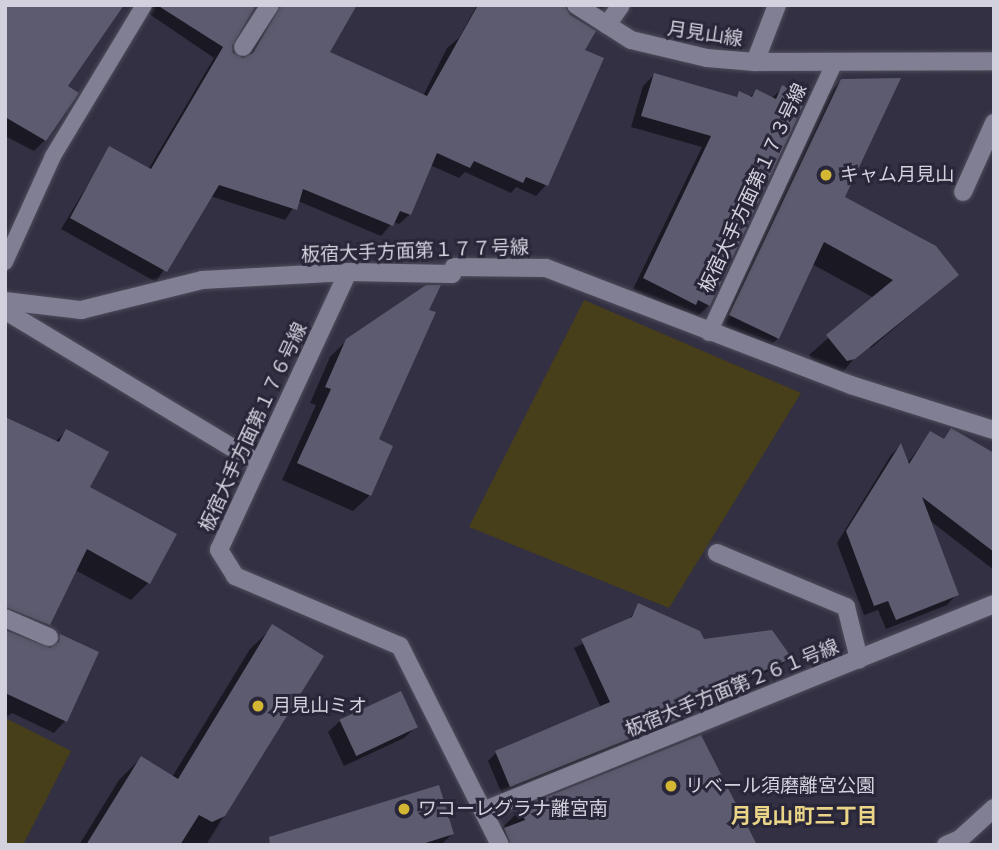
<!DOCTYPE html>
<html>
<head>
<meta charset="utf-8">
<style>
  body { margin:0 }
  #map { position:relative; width:999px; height:850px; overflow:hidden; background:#323042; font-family:Mulish,"Noto Sans JP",sans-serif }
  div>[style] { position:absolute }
  .green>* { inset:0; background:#473e1a }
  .shadow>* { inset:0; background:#0007 }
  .building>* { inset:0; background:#5d5b6f; transform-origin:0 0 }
  .roads { filter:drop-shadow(0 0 2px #4e4c5b) drop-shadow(0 0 2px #4e4c5b) }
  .lane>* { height:16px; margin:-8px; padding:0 8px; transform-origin:8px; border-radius:8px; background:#817f94 }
  .street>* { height:18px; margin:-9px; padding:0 9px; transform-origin:9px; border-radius:9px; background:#817f94 }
  .dots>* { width:19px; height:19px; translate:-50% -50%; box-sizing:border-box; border:4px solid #282638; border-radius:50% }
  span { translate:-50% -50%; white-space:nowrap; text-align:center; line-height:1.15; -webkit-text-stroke:6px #282638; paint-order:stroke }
  .street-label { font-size:19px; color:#d2d1dd }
  .poi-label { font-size:19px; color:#d2d1dd }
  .left { translate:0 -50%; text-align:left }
  .neighbourhood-label { font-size:21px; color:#e9d487; font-weight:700 }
  .frame { position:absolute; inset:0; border:7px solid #d2d1dd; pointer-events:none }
</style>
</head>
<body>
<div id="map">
  <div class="green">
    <i style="clip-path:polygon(584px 300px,801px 393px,669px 608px,469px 527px)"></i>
    <i style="clip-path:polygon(5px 718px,71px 751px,23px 845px,5px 845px)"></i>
  </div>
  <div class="shadow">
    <i style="clip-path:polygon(5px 5px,66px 86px,45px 140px,34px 151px,5px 136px)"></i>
    <i style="clip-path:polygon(evenodd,136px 5px,357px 5px,327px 52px,423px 96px,447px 48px,459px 38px,477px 5px,566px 5px,583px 51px,601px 59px,546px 185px,536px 196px,516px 187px,511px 193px,465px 172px,459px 178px,430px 165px,410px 214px,399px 224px,393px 222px,381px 236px,298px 201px,285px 220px,210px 196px,156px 282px,61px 229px,110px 148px,148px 170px,214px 58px,136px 5px,266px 5px,270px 22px,248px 56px,237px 59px,230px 46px,253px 7px,266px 5px)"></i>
    <i style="clip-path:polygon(569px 5px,605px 5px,592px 19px)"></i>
    <i style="clip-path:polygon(654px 75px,735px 98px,740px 94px,749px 98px,756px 91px,772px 98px,783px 87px,709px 305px,698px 316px,687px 311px,684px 314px,633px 289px,702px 147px,631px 127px,643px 86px)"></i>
    <i style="clip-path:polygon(842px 80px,843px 198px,957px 275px,871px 348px,865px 345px,838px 378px,828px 378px,809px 355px,874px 298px,812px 264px,778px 338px,759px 357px,712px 334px,823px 99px)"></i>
    <i style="clip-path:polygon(347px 340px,376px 440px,370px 495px,353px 511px,282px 480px,316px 405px,310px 403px,330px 357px)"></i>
    <i style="clip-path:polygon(66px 431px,88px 488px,148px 583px,131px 600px,75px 570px,55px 442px)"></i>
    <i style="clip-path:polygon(930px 433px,994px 470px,994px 570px,929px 520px,957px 594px,947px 605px,886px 629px,878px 610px,864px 615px,837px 543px,891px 455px,900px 446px,907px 464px)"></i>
    <i style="clip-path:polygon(639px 605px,702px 641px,789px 657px,782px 665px,686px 709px,689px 714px,681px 722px,502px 794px,488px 761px,496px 753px,601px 708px,574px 648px,628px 621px)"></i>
    <i style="clip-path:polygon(273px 627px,322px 657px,206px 845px,79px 845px,119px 780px,141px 758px,172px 777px,250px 649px)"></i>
    <i style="clip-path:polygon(5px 643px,85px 679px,65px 721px,54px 733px,12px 713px,5px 718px)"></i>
    <i style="clip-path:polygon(400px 693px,416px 727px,404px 738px,344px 766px,328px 732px,340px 721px)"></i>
    <i style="clip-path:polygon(520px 810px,755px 845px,507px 845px,500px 830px)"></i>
    <i style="clip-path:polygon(452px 834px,441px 845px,274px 845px)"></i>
  </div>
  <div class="building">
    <i style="clip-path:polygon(5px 5px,124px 5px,68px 86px,79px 93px,46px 141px,5px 117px)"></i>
    <i style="clip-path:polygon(157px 5px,256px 5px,232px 46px,233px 53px,243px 58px,253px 53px,281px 5px,357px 5px,330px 52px,427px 96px,478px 5px,565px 5px,570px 15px,596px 31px,585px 50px,604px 58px,548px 186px,526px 177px,523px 183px,474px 161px,470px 168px,437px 153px,411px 215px,400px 211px,393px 226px,303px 189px,297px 210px,219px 185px,167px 272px,70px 218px,109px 146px,151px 169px,223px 47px)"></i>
    <i style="clip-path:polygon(654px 73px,737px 97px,739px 91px,752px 97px,756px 89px,776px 99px,782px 85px,807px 97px,710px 306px,698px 300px,696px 305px,643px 278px,711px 136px,641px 116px)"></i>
    <i style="clip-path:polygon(901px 78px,845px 197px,936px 246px,959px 275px,855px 359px,847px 361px,826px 335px,893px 280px,824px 242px,779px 339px,729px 315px,841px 79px)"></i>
    <i style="clip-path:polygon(426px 285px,441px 285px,429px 310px,436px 312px,379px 439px,393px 446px,371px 496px,297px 463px,331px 389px,325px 387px,346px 339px)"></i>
    <i style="clip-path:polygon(5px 417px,59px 442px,66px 429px,109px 452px,90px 487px,177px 534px,150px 584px,87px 549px,50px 625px,5px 607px)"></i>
    <i style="clip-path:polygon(951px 428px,994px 453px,994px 552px,922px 497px,959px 595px,896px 620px,888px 601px,874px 606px,846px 531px,901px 443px,909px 464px,930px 431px,944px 439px)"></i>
    <i style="clip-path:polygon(638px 603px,700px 631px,704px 639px,772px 630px,792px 658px,687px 706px,691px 714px,510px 787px,495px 751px,610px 702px,581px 639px,632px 617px)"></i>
    <i style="clip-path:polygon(272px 624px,324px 656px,225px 816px,212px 822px,199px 815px,180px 845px,86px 845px,141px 756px,178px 779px)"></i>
    <i style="clip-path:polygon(5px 630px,50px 648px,59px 642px,60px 634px,99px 652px,67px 722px,5px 693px)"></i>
    <i style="left:401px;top:691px;width:40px;height:68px;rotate:65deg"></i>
    <i style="clip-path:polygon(701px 735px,757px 845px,511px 845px,504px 828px,525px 820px,519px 808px)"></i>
    <i style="clip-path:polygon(439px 785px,454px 834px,419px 845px,270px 845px,269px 837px)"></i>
  </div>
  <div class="roads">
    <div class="lane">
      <i style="left:5px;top:262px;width:116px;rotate:-65.6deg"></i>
      <i style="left:53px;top:156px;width:176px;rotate:-58.9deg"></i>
      <i style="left:709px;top:333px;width:299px;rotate:-65.1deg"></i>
    </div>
    <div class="street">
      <i style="left:576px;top:5px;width:65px;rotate:32.5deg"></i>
      <i style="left:631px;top:40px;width:78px;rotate:13.3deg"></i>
      <i style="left:707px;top:58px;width:48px;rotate:4.8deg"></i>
      <i style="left:755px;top:62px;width:239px;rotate:-0.2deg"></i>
      <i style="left:607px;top:25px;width:24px;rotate:-55deg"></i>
      <i style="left:243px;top:47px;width:50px;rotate:-57.3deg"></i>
      <i style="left:755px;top:62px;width:61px;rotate:-68.9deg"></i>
      <i style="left:963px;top:192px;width:76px;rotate:-65.8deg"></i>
      <i style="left:348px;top:272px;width:306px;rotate:114.9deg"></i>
      <i style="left:219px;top:550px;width:31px;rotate:58deg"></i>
      <i style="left:235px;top:576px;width:179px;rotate:23deg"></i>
      <i style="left:400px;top:646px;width:223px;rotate:63.3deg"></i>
      <i style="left:5px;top:301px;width:77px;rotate:6.8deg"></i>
      <i style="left:81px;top:310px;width:125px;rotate:-13.9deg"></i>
      <i style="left:202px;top:280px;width:146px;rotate:-3.1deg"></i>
      <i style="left:348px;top:272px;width:104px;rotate:1.1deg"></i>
      <i style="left:452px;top:274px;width:7px;rotate:-74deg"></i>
      <i style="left:454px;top:267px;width:92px;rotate:0.6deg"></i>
      <i style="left:546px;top:268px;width:327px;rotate:21deg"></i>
      <i style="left:851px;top:385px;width:150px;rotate:17.5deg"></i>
      <i style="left:9px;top:313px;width:292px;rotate:31.1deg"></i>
      <i style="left:717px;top:553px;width:140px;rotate:22.7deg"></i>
      <i style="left:846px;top:607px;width:54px;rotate:76deg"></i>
      <i style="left:5px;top:618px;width:48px;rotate:23.4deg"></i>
      <i style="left:485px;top:810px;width:549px;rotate:-22.03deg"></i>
      <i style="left:946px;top:845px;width:15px;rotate:-23deg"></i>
      <i style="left:960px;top:839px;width:46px;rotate:-42.4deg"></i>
    </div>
  </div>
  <div class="dots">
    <i style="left:826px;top:175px;background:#d4b635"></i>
    <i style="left:258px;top:706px;background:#d4b635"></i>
    <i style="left:671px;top:786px;background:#d4b635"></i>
    <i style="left:404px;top:809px;background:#d4b635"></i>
  </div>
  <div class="street-label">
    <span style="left:705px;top:34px;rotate:8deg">月見山線</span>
    <span style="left:753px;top:188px;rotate:-65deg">板宿大手方面第１７３号線</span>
    <span style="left:415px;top:251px;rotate:-2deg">板宿大手方面第１７７号線</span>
    <span style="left:253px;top:427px;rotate:-65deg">板宿大手方面第１７６号線</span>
    <span style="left:732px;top:688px;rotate:-22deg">板宿大手方面第２６１号線</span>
  </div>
  <div class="poi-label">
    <span class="left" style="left:840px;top:175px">キャム月見山</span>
    <span class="left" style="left:272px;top:706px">月見山ミオ</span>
    <span class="left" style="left:685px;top:786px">リベール須磨離宮公園</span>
    <span class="left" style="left:418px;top:809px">ワコーレグラナ離宮南</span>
  </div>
  <div class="neighbourhood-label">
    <span style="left:804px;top:815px">月見山町三丁目</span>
  </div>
  <div class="frame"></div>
</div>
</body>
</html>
